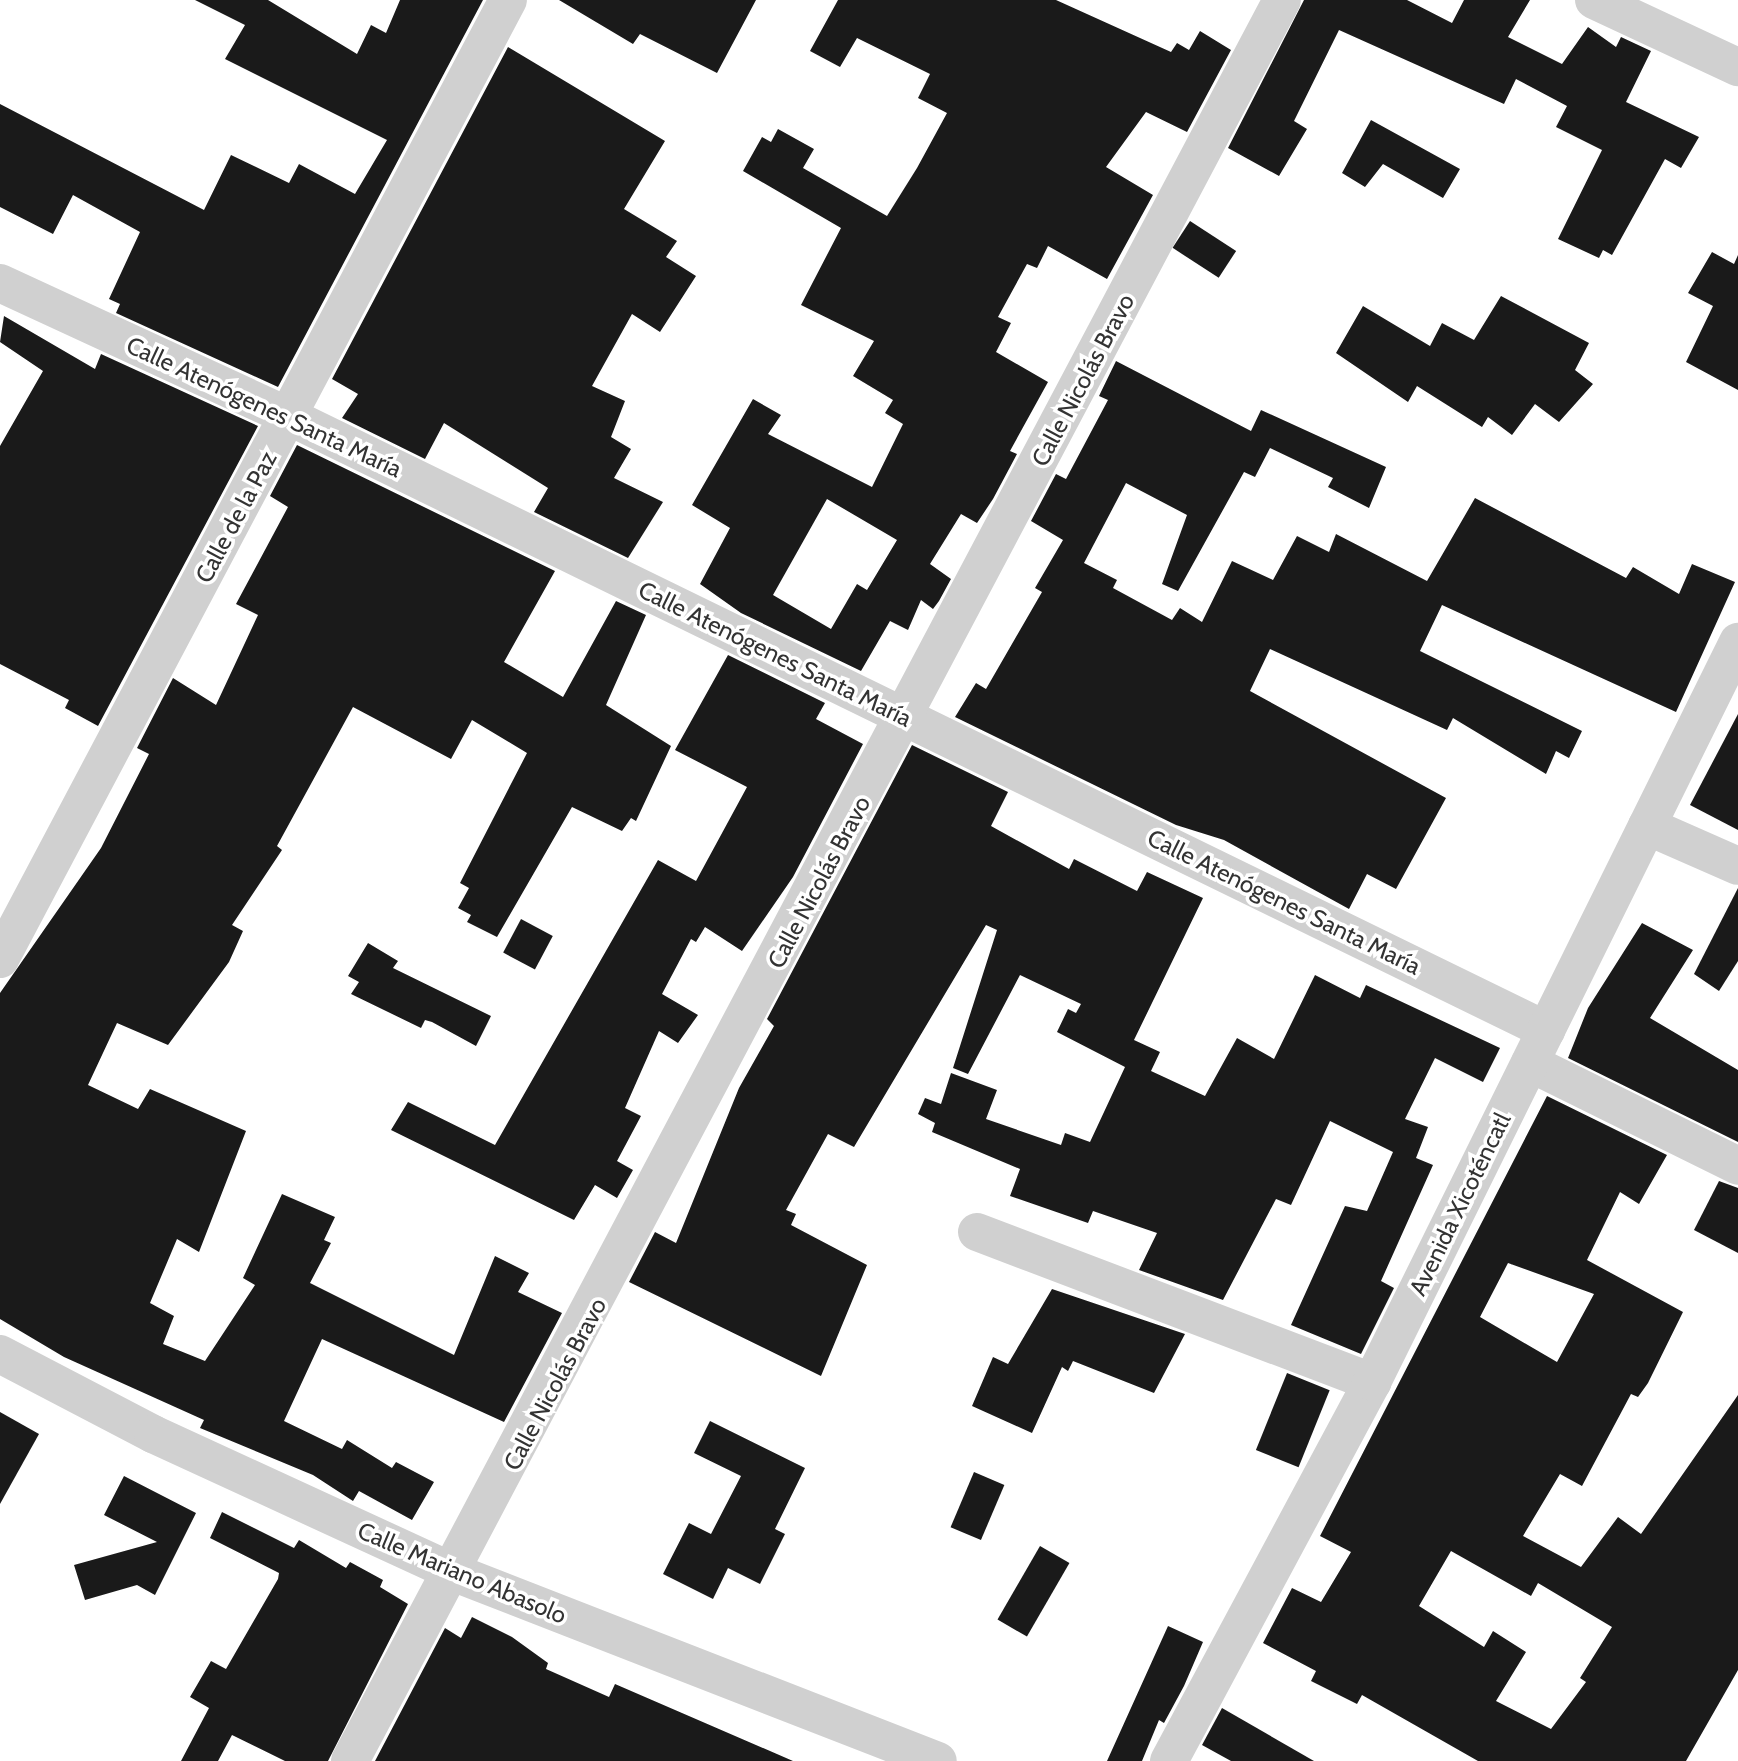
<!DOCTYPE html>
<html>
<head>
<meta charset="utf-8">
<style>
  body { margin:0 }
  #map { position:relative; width:1738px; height:1761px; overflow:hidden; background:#fff; font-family:Cabin,sans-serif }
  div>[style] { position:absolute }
  .building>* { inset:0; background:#1a1a1a; transform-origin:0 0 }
  .minor>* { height:38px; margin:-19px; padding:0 19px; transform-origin:19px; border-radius:19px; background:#d0d0d0 }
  span { translate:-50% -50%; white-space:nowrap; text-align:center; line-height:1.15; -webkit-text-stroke:7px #fff; paint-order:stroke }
  .street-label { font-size:24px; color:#333 }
</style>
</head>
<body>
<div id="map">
  <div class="building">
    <i style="clip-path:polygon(195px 0,268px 0,357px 54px,371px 25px,386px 33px,400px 0,483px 0,278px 387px,116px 313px,120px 304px,109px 299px,140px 232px,73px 195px,53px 234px,0 207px,0 104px,204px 210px,231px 155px,289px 183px,299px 164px,355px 194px,387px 140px,225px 59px,245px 25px)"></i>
    <i style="clip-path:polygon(559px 0,756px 0,717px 73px,640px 34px,633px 44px)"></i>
    <i style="clip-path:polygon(evenodd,838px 0,1056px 0,1171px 52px,1177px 43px,1189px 50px,1200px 31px,1231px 50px,1187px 132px,1146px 112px,1106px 167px,1153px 195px,1107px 279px,1048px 246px,1037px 268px,1027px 264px,998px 317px,1011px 323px,996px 352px,1048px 382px,1010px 451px,1017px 454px,993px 499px,977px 523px,961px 514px,930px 564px,951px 579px,939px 601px,933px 609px,921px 600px,908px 630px,890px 621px,861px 671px,741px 613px,700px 584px,730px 528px,692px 505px,753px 399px,781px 415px,768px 434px,872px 487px,903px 424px,885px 413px,893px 400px,853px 376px,874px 341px,801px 305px,841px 228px,743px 171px,762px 137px,771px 142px,778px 129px,814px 149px,803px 168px,887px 216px,917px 168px,947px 113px,918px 98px,930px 74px,857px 38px,840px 67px,810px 51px,838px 0,827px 499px,897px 540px,867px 590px,857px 584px,831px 629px,773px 595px,827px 499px)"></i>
    <i style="clip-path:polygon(1304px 0,1407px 0,1452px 23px,1464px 0,1530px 0,1508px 37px,1562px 64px,1588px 27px,1616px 47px,1621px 37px,1651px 51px,1626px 102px,1699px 137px,1681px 168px,1665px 159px,1612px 255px,1603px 250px,1599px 258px,1558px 239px,1602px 150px,1556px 127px,1567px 106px,1516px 79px,1504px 104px,1339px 30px,1294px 121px,1307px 129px,1279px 176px,1228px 148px)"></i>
    <i style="clip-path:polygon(508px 47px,665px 141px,624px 209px,677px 241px,666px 257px,696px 276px,660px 332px,632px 314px,592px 386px,625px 401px,611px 437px,631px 449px,614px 478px,663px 502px,628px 558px,534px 512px,548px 488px,444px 423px,425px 459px,342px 418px,358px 394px,332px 379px)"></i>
    <i style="clip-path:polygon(1371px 120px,1460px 169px,1443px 198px,1383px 164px,1365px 187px,1342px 173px)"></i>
    <i style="left:1190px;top:221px;width:55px;height:32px;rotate:33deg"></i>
    <i style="clip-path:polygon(1712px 252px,1734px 264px,1738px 255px,1738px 390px,1686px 362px,1713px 306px,1688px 293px)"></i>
    <i style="clip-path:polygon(1501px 296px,1589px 343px,1575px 370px,1593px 384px,1559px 422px,1535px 404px,1512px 435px,1488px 417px,1482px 427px,1417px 386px,1408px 402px,1336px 353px,1363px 306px,1430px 346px,1442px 323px,1474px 340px)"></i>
    <i style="clip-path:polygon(4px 316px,95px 369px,101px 354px,258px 426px,98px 726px,65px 708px,69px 700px,0 664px,0 446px,43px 371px,0 342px)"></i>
    <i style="clip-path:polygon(1116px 361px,1251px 431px,1261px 410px,1386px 467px,1369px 508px,1328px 487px,1333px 478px,1270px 448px,1255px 477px,1244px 472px,1178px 591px,1162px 584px,1187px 515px,1126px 483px,1084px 563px,1117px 580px,1113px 588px,1172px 620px,1180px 608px,1202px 622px,1232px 561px,1273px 580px,1297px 536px,1329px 552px,1336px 534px,1427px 581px,1475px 498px,1626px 578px,1633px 567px,1679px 594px,1692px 564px,1735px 582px,1676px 712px,1442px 605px,1420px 651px,1582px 731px,1569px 758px,1556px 751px,1546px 774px,1453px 718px,1447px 730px,1270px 649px,1250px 691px,1446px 798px,1396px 889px,1367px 874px,1349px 909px,1224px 840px,1176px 825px,955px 717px,976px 683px,986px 689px,1042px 592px,1035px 588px,1063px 540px,1031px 521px,1056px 474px,1066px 479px,1108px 400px,1099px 396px)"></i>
    <i style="clip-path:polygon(297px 445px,555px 571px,504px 662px,563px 697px,616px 601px,646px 615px,606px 705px,671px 746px,636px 821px,631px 818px,622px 831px,572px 807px,497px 937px,467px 922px,471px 915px,458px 908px,469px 888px,460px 883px,527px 753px,472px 720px,451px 759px,353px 707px,277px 846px,282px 850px,232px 925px,243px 931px,229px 962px,168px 1045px,117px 1023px,88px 1085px,138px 1109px,150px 1089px,246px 1131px,199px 1252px,177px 1239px,150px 1303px,174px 1316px,163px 1344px,205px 1361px,255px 1285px,243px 1278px,282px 1194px,335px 1217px,324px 1240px,331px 1243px,310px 1283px,454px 1355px,495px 1256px,529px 1273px,518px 1292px,562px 1313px,504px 1422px,322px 1339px,284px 1421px,342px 1449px,347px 1440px,392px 1468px,396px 1462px,434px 1482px,412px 1520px,359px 1491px,353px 1501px,313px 1475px,200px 1428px,204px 1420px,64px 1357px,0 1319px,0 993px,101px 848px,149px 754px,137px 748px,173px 678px,216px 705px,258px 615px,236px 604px,288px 507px,270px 496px)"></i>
    <i style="clip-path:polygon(728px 655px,825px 703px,816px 719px,863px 744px,793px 877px,742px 951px,705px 927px,696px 942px,691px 939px,662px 994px,698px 1015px,678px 1043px,659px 1031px,625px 1108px,641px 1116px,617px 1161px,633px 1170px,617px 1198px,595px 1185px,574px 1220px,391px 1130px,408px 1102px,495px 1145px,658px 860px,696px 881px,747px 787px,675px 750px)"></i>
    <i style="clip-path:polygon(1738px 714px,1738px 830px,1690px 805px)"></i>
    <i style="clip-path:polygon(912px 745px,1008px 792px,991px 826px,1069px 869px,1074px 859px,1137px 891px,1147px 872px,1203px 898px,1134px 1040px,1160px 1052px,1151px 1071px,1205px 1096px,1237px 1038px,1274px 1059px,1315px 975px,1360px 998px,1366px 985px,1500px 1048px,1483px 1082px,1435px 1058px,1405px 1119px,1428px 1127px,1416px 1158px,1433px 1165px,1381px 1281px,1394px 1288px,1361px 1354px,1291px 1325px,1345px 1206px,1367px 1211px,1393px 1152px,1330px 1121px,1291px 1205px,1276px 1199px,1223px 1300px,1139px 1270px,1157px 1233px,1093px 1211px,1088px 1223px,1010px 1196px,1020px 1169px,932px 1132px,935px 1123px,918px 1114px,925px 1098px,941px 1104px,951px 1073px,997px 1090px,986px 1119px,1061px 1145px,1065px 1133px,1090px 1142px,1125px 1067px,1057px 1032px,1068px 1009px,1076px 1013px,1081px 1004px,1020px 975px,968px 1074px,953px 1068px,997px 930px,986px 925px,854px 1147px,828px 1134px,786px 1210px,796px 1214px,791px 1225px,867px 1265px,821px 1376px,629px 1282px,655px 1232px,676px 1243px,739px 1088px,774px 1026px,767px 1019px)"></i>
    <i style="clip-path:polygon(1738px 888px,1738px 961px,1719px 991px,1694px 974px)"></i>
    <i style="left:521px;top:919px;width:36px;height:38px;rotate:28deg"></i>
    <i style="clip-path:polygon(1642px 923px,1693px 950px,1650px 1018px,1738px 1070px,1738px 1142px,1568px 1058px,1588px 1008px)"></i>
    <i style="clip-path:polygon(368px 943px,398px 961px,393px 968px,491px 1016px,476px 1046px,432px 1022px,425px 1020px,421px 1028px,351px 994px,359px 982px,348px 976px)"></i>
    <i style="clip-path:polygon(evenodd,1547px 1096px,1667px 1155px,1639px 1204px,1620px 1192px,1587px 1260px,1683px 1312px,1648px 1383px,1638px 1397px,1631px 1394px,1582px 1486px,1560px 1474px,1523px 1536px,1581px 1567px,1618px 1517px,1641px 1534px,1738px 1395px,1738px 1670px,1686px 1761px,1478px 1761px,1362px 1695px,1357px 1704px,1311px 1681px,1316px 1671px,1263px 1643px,1292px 1588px,1321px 1602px,1351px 1552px,1320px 1536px,1547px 1096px,1508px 1263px,1594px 1294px,1557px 1362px,1480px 1317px,1508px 1263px,1547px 1096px,1451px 1551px,1531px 1596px,1538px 1583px,1612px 1627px,1580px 1678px,1586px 1682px,1551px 1729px,1496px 1701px,1526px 1652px,1493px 1631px,1484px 1647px,1419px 1606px,1451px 1551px)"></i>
    <i style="clip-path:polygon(1719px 1181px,1738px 1188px,1738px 1253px,1694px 1230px)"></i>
    <i style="clip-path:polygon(1052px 1289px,1185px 1334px,1154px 1393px,1073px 1361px,1068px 1371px,1062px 1367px,1032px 1433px,972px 1406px,993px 1357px,1008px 1364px)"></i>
    <i style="left:1287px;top:1373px;width:46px;height:83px;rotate:22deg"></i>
    <i style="clip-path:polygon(0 1412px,39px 1434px,0 1504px)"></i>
    <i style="clip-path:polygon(710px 1421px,805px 1468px,775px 1529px,785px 1534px,760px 1584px,728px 1568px,713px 1599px,663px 1574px,689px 1523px,711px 1534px,741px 1476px,694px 1453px)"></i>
    <i style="left:974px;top:1472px;width:33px;height:60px;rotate:23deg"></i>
    <i style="clip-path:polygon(124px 1476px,196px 1513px,155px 1595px,137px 1585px,85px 1600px,74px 1565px,157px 1542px,104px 1515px)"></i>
    <i style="clip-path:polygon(222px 1512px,294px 1548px,299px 1540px,346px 1568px,350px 1562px,383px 1580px,380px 1587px,408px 1604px,328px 1761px,285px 1761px,232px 1735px,218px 1761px,181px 1761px,209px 1708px,190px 1697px,211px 1661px,226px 1669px,278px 1579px,279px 1573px,210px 1538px)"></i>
    <i style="left:1040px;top:1546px;width:34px;height:85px;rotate:30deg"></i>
    <i style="clip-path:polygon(472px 1617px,512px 1637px,548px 1663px,546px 1669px,609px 1697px,615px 1684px,793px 1761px,375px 1761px,445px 1628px,461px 1638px)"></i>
    <i style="clip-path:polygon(1168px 1626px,1203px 1642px,1184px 1686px,1164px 1723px,1159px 1720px,1142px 1761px,1107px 1761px)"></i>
    <i style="clip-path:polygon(1222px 1708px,1314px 1761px,1231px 1761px,1202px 1745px)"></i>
  </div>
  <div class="minor">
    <i style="left:1594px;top:0;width:159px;rotate:25deg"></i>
    <i style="left:0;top:283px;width:319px;rotate:24.8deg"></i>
    <i style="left:290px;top:417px;width:1398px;rotate:26.02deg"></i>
    <i style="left:1647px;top:826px;width:99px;rotate:23.7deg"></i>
    <i style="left:0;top:959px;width:1085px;rotate:-62.09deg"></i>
    <i style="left:1530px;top:1063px;width:232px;rotate:26.3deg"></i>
    <i style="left:977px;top:1232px;width:423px;rotate:20.8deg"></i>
    <i style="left:0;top:1354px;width:173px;rotate:27.6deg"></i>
    <i style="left:153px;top:1434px;width:332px;rotate:24.7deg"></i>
    <i style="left:455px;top:1573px;width:518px;rotate:21.27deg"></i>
    <i style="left:350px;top:1761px;width:1992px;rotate:-62.11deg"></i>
    <i style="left:1169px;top:1761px;width:430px;rotate:-61.8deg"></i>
    <i style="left:1372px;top:1382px;width:826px;rotate:-63.68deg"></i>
  </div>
  <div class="street-label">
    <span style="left:1083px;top:380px;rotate:-62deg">Calle Nicolás Bravo</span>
    <span style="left:264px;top:407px;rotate:25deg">Calle Atenógenes Santa María</span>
    <span style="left:236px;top:517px;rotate:-62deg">Calle de la Paz</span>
    <span style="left:775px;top:654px;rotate:26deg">Calle Atenógenes Santa María</span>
    <span style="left:819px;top:882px;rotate:-62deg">Calle Nicolás Bravo</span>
    <span style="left:1284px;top:902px;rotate:26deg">Calle Atenógenes Santa María</span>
    <span style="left:1460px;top:1204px;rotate:-64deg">Avenida Xicoténcatl</span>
    <span style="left:555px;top:1384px;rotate:-62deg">Calle Nicolás Bravo</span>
    <span style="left:462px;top:1573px;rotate:23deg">Calle Mariano Abasolo</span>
  </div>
</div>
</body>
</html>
